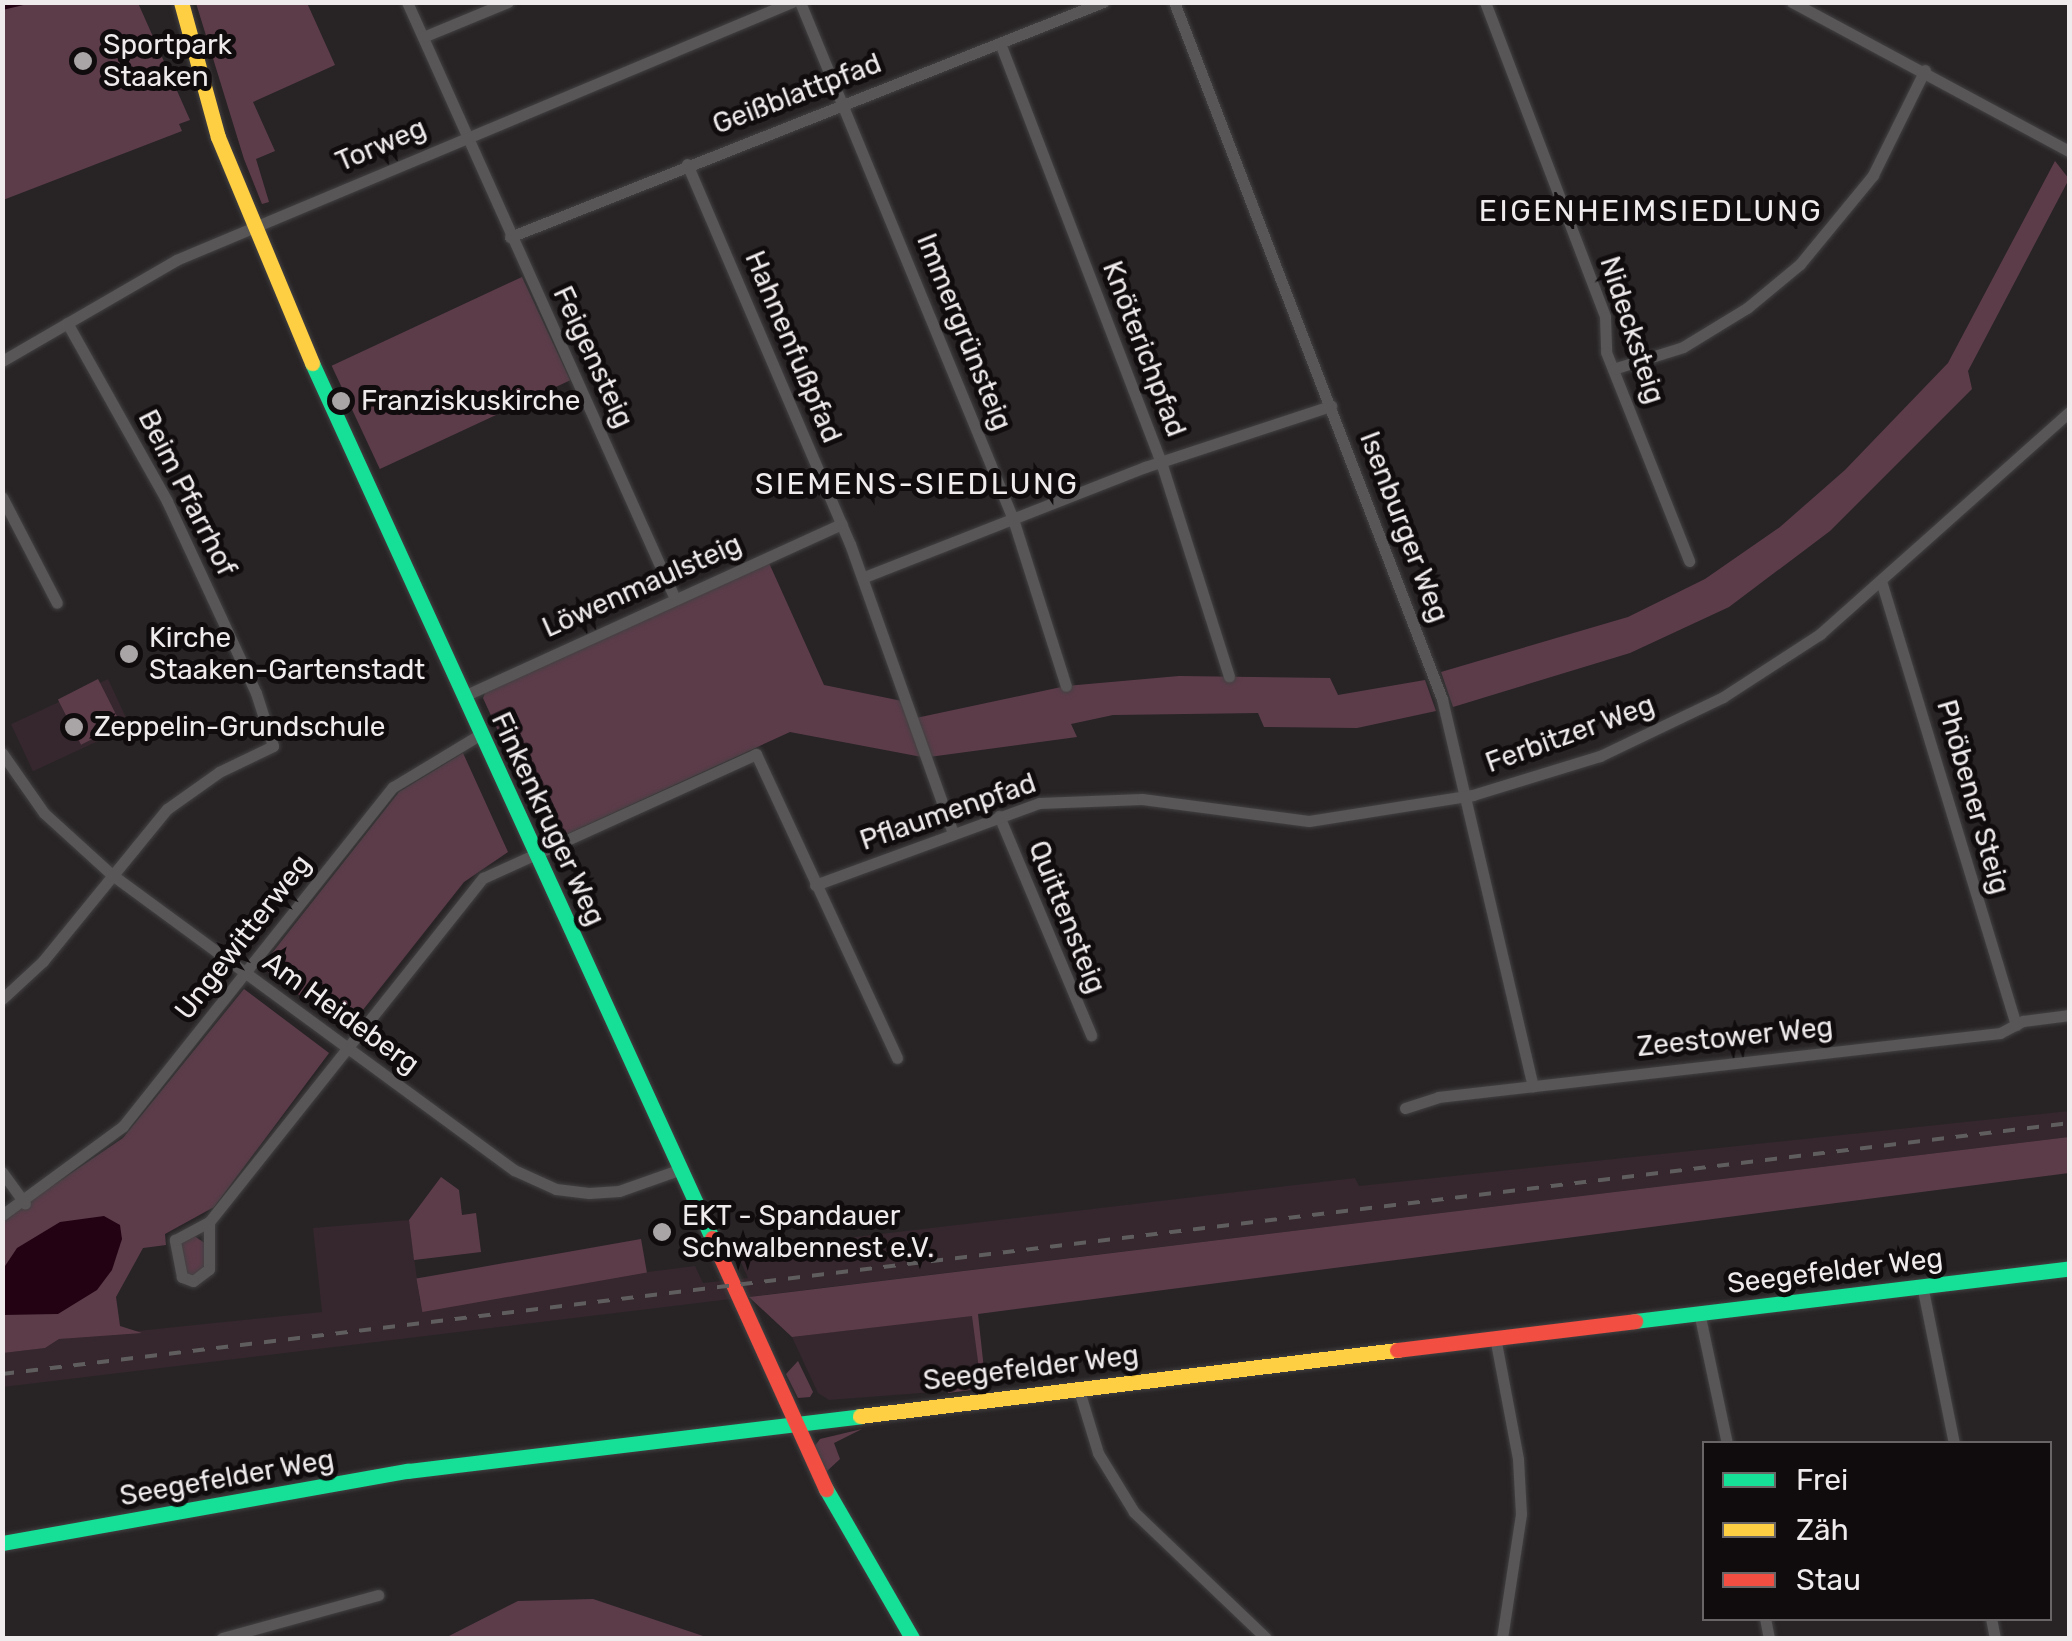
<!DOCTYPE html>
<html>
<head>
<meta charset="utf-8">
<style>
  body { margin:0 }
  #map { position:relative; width:2072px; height:1641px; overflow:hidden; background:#282426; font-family:Rubik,sans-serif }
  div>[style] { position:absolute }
  .built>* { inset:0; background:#35272d; transform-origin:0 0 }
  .green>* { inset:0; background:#5d3c4a; transform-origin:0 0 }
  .water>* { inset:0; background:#230313 }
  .stream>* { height:4px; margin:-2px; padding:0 2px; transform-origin:2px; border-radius:2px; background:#230313 }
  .roads { filter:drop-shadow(0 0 2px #434142) drop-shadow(0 0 2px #434142) }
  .street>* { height:11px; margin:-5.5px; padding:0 5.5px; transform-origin:5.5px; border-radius:5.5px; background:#585657 }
  .fast>* { height:15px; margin:-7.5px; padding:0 7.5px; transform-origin:7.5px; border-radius:7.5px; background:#16e098 }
  .slow>* { height:15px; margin:-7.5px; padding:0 7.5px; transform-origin:7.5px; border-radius:7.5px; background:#ffcf43 }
  .jam>* { height:15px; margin:-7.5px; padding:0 7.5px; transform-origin:7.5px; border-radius:7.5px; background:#f24e42 }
  .rail>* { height:4px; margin-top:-2px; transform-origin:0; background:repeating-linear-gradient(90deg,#5f5d5d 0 12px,transparent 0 24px) }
  .dots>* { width:28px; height:28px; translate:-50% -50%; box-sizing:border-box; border:5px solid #100c0e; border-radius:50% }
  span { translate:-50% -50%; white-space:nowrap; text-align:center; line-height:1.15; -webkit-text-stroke:10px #100c0e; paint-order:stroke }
  .poi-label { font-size:28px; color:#efeaec }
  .left { translate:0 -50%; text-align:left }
  .street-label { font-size:28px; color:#efeaec }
  .neighbourhood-label { font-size:30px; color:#efeaec; letter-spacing:2.5px }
  .frame { position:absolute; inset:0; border:5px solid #efeaec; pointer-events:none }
  .legend { position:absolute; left:1702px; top:1441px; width:350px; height:180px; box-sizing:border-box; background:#100c0e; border:2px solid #696567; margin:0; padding:12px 18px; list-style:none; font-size:30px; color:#efeaec }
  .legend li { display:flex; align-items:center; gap:20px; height:50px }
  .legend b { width:50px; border:2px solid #696567 }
</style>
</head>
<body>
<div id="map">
  <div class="built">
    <i style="left:108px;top:679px;width:52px;height:107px;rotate:65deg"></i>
    <i style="clip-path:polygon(2069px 1111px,2069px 1137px,3px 1387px,2px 1353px,45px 1348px,59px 1339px,322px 1312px,313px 1228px,409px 1220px,420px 1301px,695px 1266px,703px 1283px,748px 1278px,736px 1251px,1355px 1178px,1359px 1186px)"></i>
    <i style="clip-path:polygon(977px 1314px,986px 1388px,829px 1400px,818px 1393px,792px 1337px)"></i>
  </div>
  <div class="green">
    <i style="clip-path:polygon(2px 3px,138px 3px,190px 120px,179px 124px,182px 131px,3px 200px)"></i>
    <i style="clip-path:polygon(196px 3px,307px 3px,335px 65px,253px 102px,275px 151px,256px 159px,269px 202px,262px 204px,244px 159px)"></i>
    <i style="clip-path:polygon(2055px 161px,2069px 179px,1968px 371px,1972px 389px,1830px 531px,1729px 607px,1630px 653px,1453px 707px,1441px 672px,1628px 617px,1705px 579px,1780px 527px,1845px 470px,1948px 363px)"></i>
    <i style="left:522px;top:277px;width:114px;height:210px;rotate:65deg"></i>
    <i style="clip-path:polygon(769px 563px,824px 685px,902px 701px,922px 757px,790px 732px,554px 840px,546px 836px,483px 698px,486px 691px)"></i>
    <i style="clip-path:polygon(1179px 676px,1330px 678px,1338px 695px,1425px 680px,1436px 711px,1357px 728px,1264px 727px,1258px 713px,1113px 715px,1071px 724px,1077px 737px,929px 757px,916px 718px,1066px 686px)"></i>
    <i style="left:98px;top:679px;width:51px;height:45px;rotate:63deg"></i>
    <i style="clip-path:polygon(463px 753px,508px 852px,464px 882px,347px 1030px,261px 967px,399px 792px)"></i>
    <i style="clip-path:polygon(244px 989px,329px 1053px,214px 1207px,165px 1234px,166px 1245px,143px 1248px,116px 1297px,120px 1326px,142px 1333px,59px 1339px,45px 1348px,3px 1353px,2px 1220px,123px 1138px)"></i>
    <i style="clip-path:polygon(2069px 1137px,2069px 1173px,978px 1314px,986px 1388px,948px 1393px,949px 1376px,979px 1369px,972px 1316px,792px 1337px,749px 1297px)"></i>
    <i style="clip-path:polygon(441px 1177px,459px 1190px,462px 1215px,476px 1213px,481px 1252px,414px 1260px,409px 1220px)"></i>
    <i style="clip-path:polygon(193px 1235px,206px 1244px,207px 1263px,197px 1275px,187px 1275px,180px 1239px)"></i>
    <i style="left:641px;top:1239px;width:34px;height:228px;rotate:80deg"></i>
    <i style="clip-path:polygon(798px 1361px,813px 1392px,810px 1397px,798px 1398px,786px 1374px)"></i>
    <i style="clip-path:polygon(862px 1429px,834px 1443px,840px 1459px,826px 1472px,814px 1447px,820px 1439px)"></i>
    <i style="clip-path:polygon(593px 1599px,709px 1638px,445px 1638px,518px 1601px)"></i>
  </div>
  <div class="water">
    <i style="clip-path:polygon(104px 1216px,120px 1225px,122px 1239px,112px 1270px,97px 1290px,58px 1314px,3px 1315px,3px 1269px,17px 1248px,60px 1222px)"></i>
  </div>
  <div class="stream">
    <i style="left:2px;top:8px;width:26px;rotate:-13deg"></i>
  </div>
  <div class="roads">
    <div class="street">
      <i style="left:407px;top:2px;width:654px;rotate:65.82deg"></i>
      <i style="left:800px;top:2px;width:559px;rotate:67.61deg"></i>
      <i style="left:1013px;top:519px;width:175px;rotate:72.4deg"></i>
      <i style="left:1174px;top:2px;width:747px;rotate:68.97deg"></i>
      <i style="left:1442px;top:699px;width:398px;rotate:76.8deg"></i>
      <i style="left:1485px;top:2px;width:337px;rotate:69.1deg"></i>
      <i style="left:1605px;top:317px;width:35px;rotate:88deg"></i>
      <i style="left:1606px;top:352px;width:225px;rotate:68.3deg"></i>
      <i style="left:1792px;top:2px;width:316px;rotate:28.3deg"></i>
      <i style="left:423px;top:37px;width:92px;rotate:-22.4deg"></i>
      <i style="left:1000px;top:43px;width:449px;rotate:69deg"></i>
      <i style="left:1161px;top:462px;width:225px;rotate:72.4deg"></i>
      <i style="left:687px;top:164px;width:413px;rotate:66.8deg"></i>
      <i style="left:850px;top:544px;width:307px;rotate:70.4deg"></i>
      <i style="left:510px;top:237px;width:638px;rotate:-21.62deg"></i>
      <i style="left:2px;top:361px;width:201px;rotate:-30.1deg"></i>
      <i style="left:176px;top:260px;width:668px;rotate:-22.73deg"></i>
      <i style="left:1613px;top:369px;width:73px;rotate:-17.4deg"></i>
      <i style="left:1683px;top:347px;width:75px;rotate:-31.4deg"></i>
      <i style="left:1747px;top:308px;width:69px;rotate:-39.7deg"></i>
      <i style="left:1800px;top:264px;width:115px;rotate:-50.6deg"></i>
      <i style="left:1873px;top:175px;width:117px;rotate:-63.7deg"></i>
      <i style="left:2px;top:497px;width:119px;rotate:62.6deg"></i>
      <i style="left:864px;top:577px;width:302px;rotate:-21.4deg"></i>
      <i style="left:1145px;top:467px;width:196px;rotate:-18.2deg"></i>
      <i style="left:1882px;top:584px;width:461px;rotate:73.1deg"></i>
      <i style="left:464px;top:696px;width:415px;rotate:-24.5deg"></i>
      <i style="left:2px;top:753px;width:73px;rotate:55deg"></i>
      <i style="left:44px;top:813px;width:91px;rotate:42.3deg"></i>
      <i style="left:111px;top:874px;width:500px;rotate:36.3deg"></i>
      <i style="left:514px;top:1170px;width:46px;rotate:24.3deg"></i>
      <i style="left:556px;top:1189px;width:33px;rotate:7deg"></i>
      <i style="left:589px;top:1193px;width:30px;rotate:-4deg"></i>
      <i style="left:619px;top:1191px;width:66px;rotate:-19.5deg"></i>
      <i style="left:999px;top:816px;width:238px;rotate:67.2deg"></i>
      <i style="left:815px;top:885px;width:239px;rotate:-20.1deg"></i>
      <i style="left:1039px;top:803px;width:103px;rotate:-2.2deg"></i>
      <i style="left:1142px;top:799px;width:168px;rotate:7.5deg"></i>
      <i style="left:1309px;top:821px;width:166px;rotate:-9deg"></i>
      <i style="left:1473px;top:795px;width:133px;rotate:-17.1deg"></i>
      <i style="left:1600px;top:756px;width:136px;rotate:-25.6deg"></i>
      <i style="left:1723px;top:697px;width:116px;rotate:-33deg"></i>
      <i style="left:1820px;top:634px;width:335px;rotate:-41.7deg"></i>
      <i style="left:2px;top:999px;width:56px;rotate:-42.8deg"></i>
      <i style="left:43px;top:961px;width:196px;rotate:-50.8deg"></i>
      <i style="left:167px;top:809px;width:64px;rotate:-35.4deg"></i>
      <i style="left:219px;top:772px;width:60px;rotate:-25.7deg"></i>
      <i style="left:273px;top:746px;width:56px;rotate:-107.8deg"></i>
      <i style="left:256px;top:693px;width:212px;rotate:-114.9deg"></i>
      <i style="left:167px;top:501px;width:204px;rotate:-119.3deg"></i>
      <i style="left:1405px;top:1108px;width:35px;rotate:-18deg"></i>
      <i style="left:1438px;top:1097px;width:566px;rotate:-6.5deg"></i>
      <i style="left:2000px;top:1033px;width:26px;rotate:-28deg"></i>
      <i style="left:2023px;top:1021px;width:47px;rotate:-7.3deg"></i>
      <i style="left:2px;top:1172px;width:39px;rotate:54deg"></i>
      <i style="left:2px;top:1215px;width:150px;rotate:-36.3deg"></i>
      <i style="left:123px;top:1126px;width:433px;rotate:-51.5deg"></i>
      <i style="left:393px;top:787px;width:103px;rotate:-31.1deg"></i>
      <i style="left:209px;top:1222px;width:47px;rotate:90deg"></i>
      <i style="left:209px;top:1269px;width:20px;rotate:143deg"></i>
      <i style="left:193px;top:1281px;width:12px;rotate:-160deg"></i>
      <i style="left:182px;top:1277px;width:38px;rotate:-101deg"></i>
      <i style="left:175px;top:1240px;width:38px;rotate:-28deg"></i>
      <i style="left:209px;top:1222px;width:440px;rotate:-51.5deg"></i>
      <i style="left:483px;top:878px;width:300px;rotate:-24.4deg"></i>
      <i style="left:756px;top:754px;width:335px;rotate:65.1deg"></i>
      <i style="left:1922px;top:1285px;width:162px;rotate:78.6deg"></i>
      <i style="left:1699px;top:1312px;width:135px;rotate:78deg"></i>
      <i style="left:1495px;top:1337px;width:124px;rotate:79.3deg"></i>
      <i style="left:1518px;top:1459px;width:55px;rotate:86.9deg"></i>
      <i style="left:1521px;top:1514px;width:125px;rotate:98.7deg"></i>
      <i style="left:1078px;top:1387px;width:69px;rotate:73.1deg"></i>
      <i style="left:1098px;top:1453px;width:69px;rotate:58.6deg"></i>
      <i style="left:1134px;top:1512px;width:182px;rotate:43.7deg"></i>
      <i style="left:1765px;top:1618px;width:20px;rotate:79deg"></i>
      <i style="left:1991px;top:1618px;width:20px;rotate:79deg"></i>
      <i style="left:222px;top:1638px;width:162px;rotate:-15.4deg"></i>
    </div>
    <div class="fast">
      <i style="left:312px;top:363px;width:962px;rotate:65.43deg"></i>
      <i style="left:1635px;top:1321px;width:438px;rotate:-6.9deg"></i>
      <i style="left:826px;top:1489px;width:172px;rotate:60deg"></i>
      <i style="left:2px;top:1543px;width:412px;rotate:-10.1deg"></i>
      <i style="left:408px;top:1471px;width:455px;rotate:-6.9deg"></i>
    </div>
    <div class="slow">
      <i style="left:181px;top:2px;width:140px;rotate:74.7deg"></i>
      <i style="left:218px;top:137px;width:245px;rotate:67.4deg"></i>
      <i style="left:860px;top:1416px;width:541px;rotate:-7.01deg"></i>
    </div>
    <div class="jam">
      <i style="left:712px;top:1238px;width:276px;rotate:65.6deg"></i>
      <i style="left:1397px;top:1350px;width:240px;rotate:-6.9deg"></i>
    </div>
  </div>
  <div class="rail">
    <i style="left:2px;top:1374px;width:2083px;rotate:-6.92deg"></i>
  </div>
  <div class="dots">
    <i style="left:83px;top:61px;background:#a9a5a7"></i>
    <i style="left:341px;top:401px;background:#a9a5a7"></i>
    <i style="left:129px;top:654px;background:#a9a5a7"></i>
    <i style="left:74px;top:727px;background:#a9a5a7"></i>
    <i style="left:662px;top:1232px;background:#a9a5a7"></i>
  </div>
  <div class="poi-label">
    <span class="left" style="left:103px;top:61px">Sportpark<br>Staaken</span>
    <span class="left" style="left:361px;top:401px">Franziskuskirche</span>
    <span class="left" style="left:149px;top:654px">Kirche<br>Staaken-Gartenstadt</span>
    <span class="left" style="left:94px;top:727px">Zeppelin-Grundschule</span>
    <span class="left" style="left:682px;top:1232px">EKT - Spandauer<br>Schwalbennest e.V.</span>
  </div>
  <div class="street-label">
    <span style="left:797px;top:94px;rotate:-21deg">Geißblattpfad</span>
    <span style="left:381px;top:145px;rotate:-23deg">Torweg</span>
    <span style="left:1632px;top:330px;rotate:72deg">Nidecksteig</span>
    <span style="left:964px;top:332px;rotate:68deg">Immergrünsteig</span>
    <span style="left:793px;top:347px;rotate:67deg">Hahnenfußpfad</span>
    <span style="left:1144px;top:349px;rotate:69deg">Knöterichpfad</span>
    <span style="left:593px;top:357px;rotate:65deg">Feigensteig</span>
    <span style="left:187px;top:493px;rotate:63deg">Beim Pfarrhof</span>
    <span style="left:1404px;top:527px;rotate:69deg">Isenburger Weg</span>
    <span style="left:642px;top:586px;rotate:-24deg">Löwenmaulsteig</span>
    <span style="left:1570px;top:734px;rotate:-20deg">Ferbitzer Weg</span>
    <span style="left:1973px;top:797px;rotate:74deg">Phöbener Steig</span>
    <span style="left:948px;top:812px;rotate:-19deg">Pflaumenpfad</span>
    <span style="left:548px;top:819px;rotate:65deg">Finkenkruger Weg</span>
    <span style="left:1067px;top:917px;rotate:68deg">Quittensteig</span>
    <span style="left:243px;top:937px;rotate:-52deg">Ungewitterweg</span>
    <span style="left:341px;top:1013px;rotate:36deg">Am Heideberg</span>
    <span style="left:1735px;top:1037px;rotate:-6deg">Zeestower Weg</span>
    <span style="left:1835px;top:1271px;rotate:-7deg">Seegefelder Weg</span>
    <span style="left:1031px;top:1368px;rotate:-7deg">Seegefelder Weg</span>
    <span style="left:227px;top:1478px;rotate:-10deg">Seegefelder Weg</span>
  </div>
  <div class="neighbourhood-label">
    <span style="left:1651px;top:211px">EIGENHEIMSIEDLUNG</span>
    <span style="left:917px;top:484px">SIEMENS-SIEDLUNG</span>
  </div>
  <div class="frame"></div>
  <ul class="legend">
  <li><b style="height:12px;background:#16e098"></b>Frei</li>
  <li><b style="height:12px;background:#ffcf43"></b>Zäh</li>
  <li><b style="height:12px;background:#f24e42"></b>Stau</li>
  </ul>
</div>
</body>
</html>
